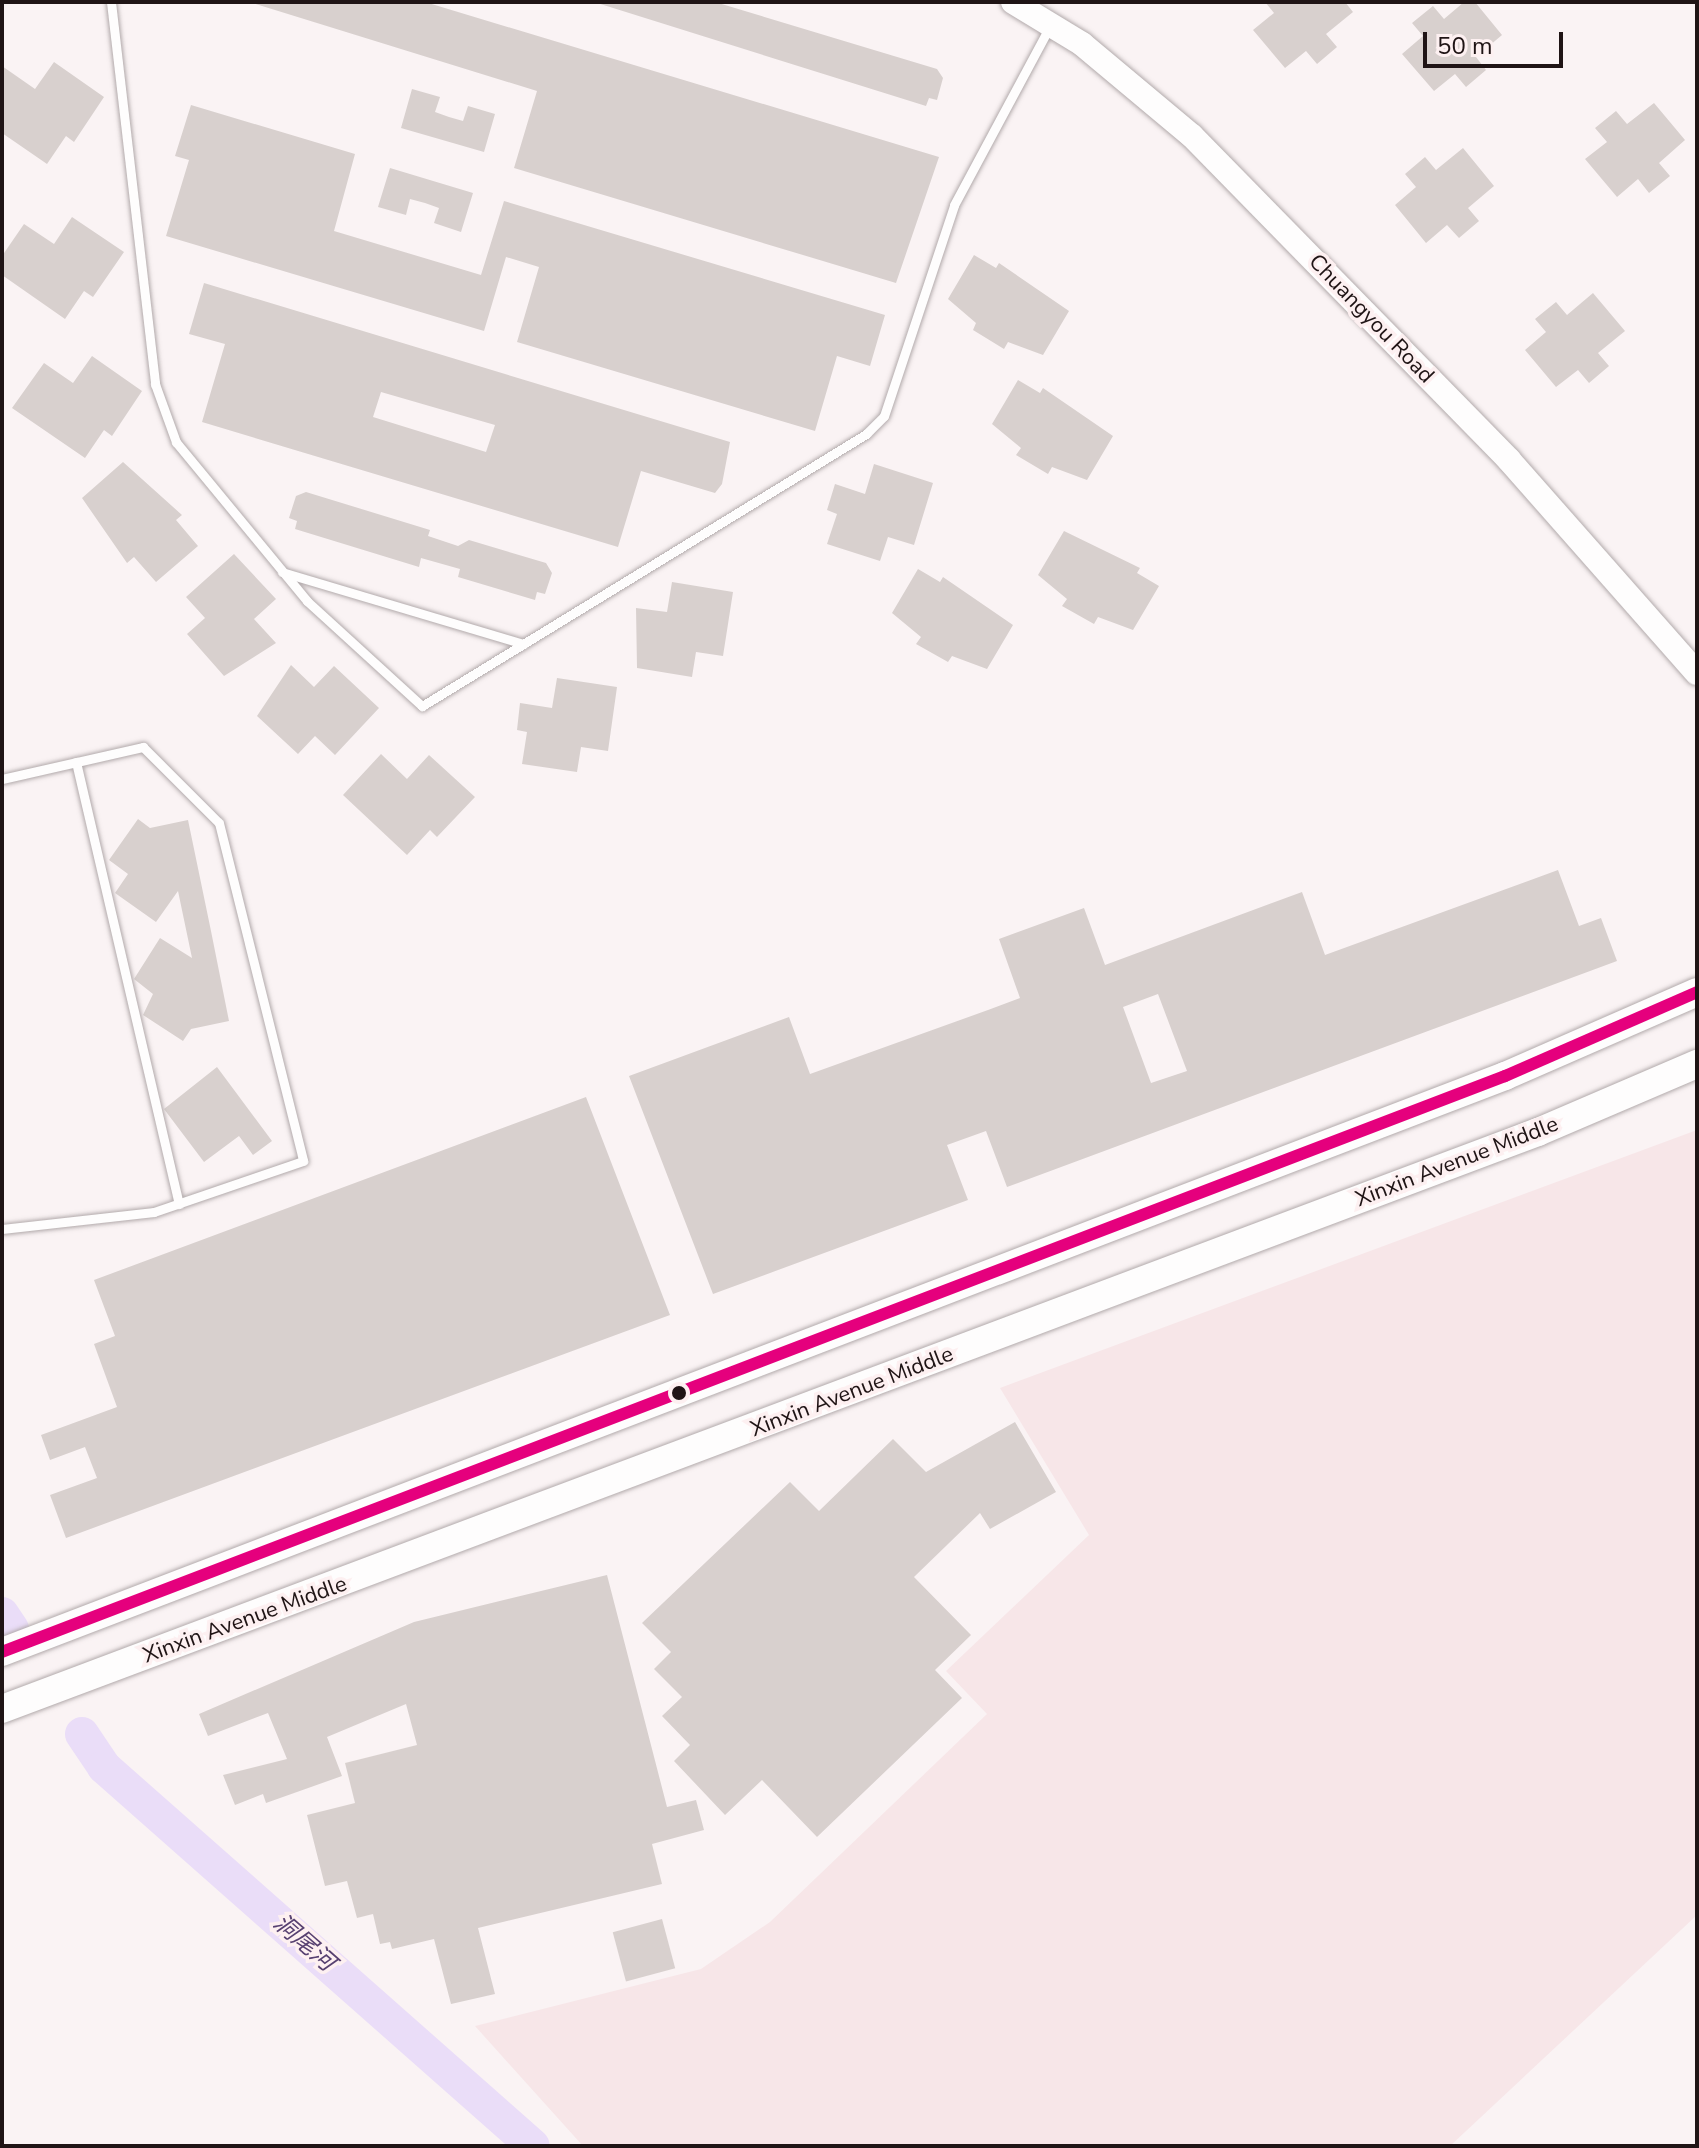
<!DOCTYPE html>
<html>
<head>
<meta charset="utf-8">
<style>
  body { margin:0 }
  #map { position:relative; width:1699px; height:2148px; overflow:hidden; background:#faf3f4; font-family:"Nunito Sans","Noto Sans SC",sans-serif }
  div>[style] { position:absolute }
  .built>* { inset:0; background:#f7e6e8 }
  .river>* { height:34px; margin:-17px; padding:0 17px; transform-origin:17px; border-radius:17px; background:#eaddf8 }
  .building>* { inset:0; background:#d8d0ce; transform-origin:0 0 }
  .roads { filter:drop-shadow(0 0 2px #b2aaab) drop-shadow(0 0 2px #b2aaab) }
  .lane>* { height:9px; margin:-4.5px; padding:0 4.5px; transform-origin:4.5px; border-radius:4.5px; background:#fefdfd }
  .secondary>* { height:24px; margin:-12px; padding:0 12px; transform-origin:12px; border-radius:12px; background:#fefdfd }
  .primary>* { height:28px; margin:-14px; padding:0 14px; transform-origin:14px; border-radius:14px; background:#fefdfd }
  .bus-1>* { height:12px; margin:-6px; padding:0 6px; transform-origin:6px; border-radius:6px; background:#e5007d }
  .dots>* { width:22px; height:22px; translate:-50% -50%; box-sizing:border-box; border:4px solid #fdf0f1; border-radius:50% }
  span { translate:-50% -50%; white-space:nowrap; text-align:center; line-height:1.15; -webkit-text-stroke:7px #fdf0f1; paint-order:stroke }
  .street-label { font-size:22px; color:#1f1415 }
  .water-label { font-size:24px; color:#574171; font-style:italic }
  .frame { position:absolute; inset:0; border:4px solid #1f1415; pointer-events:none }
  .scale { position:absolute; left:1423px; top:32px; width:140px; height:36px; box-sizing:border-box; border:4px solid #1f1415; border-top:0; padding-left:10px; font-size:24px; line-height:28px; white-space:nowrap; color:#1f1415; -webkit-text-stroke:6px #fdf0f1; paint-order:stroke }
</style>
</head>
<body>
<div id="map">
  <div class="built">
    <i style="clip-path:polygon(1697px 1130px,1697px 1915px,1450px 2146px,583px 2146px,475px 2026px,701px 1969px,770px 1922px,987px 1714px,946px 1671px,1089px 1535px,1000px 1388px)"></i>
  </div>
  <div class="river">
    <i style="left:2px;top:1614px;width:18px;rotate:56deg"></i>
    <i style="left:82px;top:1734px;width:40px;rotate:56deg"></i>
    <i style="left:104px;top:1767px;width:572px;rotate:41.46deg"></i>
  </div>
  <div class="building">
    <i style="clip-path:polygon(249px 2px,425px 2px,939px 157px,896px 283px,514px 168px,537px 91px)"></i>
    <i style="clip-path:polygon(594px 2px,715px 2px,937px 69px,943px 78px,937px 100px,929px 98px,926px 106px)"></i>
    <i style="clip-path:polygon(1265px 2px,1345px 2px,1353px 12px,1326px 34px,1337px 47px,1317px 64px,1306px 51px,1285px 68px,1253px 30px,1274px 13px)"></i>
    <i style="clip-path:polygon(1464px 2px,1475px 2px,1502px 35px,1476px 57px,1486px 70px,1466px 87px,1455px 74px,1434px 91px,1402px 54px,1423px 36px,1412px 23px,1433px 6px,1444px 19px)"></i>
    <i style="clip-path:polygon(54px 62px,104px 97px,74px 142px,66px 136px,47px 164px,2px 133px,2px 66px,35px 89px)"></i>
    <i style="clip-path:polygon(412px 89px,440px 97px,435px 112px,449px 117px,463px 121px,468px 106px,495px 114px,484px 152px,401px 128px)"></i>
    <i style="clip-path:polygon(1654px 103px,1685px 140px,1659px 163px,1670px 176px,1649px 193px,1638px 179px,1617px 197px,1585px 159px,1607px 142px,1595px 128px,1616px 111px,1627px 124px)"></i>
    <i style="clip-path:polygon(191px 105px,355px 154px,334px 231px,481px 275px,504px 201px,885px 315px,870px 366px,837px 356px,815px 431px,517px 342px,539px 267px,506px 257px,484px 331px,166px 236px,189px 160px,175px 156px)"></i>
    <i style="clip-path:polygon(1463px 148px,1494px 186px,1468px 208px,1479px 221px,1459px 238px,1447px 225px,1426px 243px,1395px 205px,1416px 187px,1405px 174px,1425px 157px,1436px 170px)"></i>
    <i style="clip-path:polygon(390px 168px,473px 193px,461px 232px,434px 223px,439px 208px,425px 203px,410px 199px,406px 215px,378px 207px)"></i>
    <i style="clip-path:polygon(72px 217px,124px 252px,93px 297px,84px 291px,65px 319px,2px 275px,2px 256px,24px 224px,54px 244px)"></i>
    <i style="clip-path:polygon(974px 255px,996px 268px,999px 263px,1069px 311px,1043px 355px,1008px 342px,1004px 349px,973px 330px,976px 323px,948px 299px)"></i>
    <i style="clip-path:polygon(evenodd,204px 283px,730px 442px,722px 484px,715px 493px,641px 471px,618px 547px,202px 422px,225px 344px,189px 334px,204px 283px,381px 392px,495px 425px,486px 452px,373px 417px,381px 392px)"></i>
    <i style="clip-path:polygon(1593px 293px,1625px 331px,1598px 353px,1609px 366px,1589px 383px,1578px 370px,1556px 387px,1525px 350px,1546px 332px,1535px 319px,1556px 302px,1567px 315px)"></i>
    <i style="clip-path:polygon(92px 356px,142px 391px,112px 436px,104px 430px,85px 458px,12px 408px,44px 363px,73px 383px)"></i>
    <i style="clip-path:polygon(1018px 380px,1040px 393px,1043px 388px,1113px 436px,1087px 480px,1052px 467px,1048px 474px,1016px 455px,1021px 448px,992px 424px)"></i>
    <i style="clip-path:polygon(123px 462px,182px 515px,176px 520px,198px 546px,156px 582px,134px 557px,127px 563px,82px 498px)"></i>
    <i style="clip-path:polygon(874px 464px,933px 483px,914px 545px,888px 537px,880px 561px,827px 544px,837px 514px,827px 510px,835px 484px,865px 494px)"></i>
    <i style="clip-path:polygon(306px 492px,430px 530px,428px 536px,458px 546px,469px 540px,546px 563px,552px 573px,545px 594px,537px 592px,535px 600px,458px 577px,460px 569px,421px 558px,419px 567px,295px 529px,297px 521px,289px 518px,296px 496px)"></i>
    <i style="clip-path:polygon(1064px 531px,1140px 568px,1137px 573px,1159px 586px,1133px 630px,1098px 617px,1094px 624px,1062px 606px,1067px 599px,1038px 575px)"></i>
    <i style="clip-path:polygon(234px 554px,276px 599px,254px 619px,276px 643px,224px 676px,187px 634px,205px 618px,186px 597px)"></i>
    <i style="clip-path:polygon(918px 569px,940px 582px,943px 577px,1013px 625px,987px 669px,952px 656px,948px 662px,916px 644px,921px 637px,892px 613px)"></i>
    <i style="clip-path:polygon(672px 582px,733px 592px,723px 656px,696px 652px,692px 677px,637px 668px,636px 608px,667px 612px)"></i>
    <i style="clip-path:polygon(291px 665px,314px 687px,334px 666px,379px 708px,335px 755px,315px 736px,298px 754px,257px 716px)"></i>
    <i style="clip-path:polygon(557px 678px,617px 687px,608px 751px,581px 747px,577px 772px,522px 764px,527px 732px,517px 730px,520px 703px,552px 708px)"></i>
    <i style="clip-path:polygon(381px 754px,407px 779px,429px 755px,475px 797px,437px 837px,430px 830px,407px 855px,343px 795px)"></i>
    <i style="clip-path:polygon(138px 819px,150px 828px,188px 820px,211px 931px,229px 1021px,191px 1029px,183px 1041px,143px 1015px,153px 994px,134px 979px,160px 938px,192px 958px,178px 891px,156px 922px,115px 893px,128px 874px,109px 860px)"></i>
    <i style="clip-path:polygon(evenodd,1558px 870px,1579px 926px,1601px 918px,1617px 961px,1007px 1187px,986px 1131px,947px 1145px,968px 1200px,713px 1294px,629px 1076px,789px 1017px,810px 1074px,988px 1010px,1020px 998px,999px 939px,1084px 908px,1105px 965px,1302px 892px,1325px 955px,1558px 870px,1158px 994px,1187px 1071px,1151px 1083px,1123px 1007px,1158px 994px)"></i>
    <i style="clip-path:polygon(217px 1067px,272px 1141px,253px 1155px,239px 1136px,204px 1162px,164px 1109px)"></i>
    <i style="clip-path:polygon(586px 1097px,670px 1315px,66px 1538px,50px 1495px,97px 1478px,85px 1447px,50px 1460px,41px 1435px,117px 1407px,94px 1344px,115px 1336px,94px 1280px)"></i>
    <i style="clip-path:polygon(1015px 1422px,1056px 1492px,990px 1529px,980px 1513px,914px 1577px,971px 1635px,935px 1670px,962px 1698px,817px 1837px,762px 1780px,725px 1815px,674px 1761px,690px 1745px,662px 1716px,682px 1697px,654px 1669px,671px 1652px,642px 1623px,790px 1482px,819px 1511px,893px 1439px,926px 1472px)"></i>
    <i style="clip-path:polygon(607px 1575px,667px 1807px,696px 1800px,704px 1830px,652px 1844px,662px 1884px,478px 1928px,495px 1994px,451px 2004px,434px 1939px,392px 1949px,390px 1942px,380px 1944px,373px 1914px,357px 1918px,347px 1881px,325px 1886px,307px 1815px,355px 1803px,345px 1763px,417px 1745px,406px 1704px,327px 1737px,342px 1776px,266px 1803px,263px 1794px,235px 1805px,223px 1775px,287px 1759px,268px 1713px,208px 1736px,199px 1714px,414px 1622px)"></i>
    <i style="left:662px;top:1919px;width:51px;height:51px;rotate:75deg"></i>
  </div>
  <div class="roads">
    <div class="lane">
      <i style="left:111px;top:2px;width:385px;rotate:83.4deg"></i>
      <i style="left:155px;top:384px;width:62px;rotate:70.1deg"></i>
      <i style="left:176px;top:442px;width:206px;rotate:50.5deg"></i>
      <i style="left:307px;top:601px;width:156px;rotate:42.4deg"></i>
      <i style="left:422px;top:706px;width:521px;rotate:-31.49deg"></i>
      <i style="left:866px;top:434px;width:25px;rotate:-45deg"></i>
      <i style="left:884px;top:416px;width:222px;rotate:-71.6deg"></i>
      <i style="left:954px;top:205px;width:203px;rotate:-61.8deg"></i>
      <i style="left:282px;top:572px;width:252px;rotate:16.6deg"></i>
      <i style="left:76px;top:762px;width:454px;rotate:76.9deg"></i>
      <i style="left:2px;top:779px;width:145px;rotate:-12.8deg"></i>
      <i style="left:143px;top:747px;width:107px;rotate:45deg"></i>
      <i style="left:219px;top:823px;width:348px;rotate:76deg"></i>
      <i style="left:303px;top:1161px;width:157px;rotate:161.1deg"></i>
      <i style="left:154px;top:1212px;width:153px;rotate:173.6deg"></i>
    </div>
    <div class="secondary">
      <i style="left:1013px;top:2px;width:81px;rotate:31.3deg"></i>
      <i style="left:1082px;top:44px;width:143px;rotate:39.9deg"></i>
      <i style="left:1192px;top:136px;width:453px;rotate:45.6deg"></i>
      <i style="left:1509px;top:460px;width:284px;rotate:48.6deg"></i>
    </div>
    <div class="primary">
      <i style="left:2px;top:1652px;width:1610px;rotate:-20.97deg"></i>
      <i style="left:1505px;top:1076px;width:210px;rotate:-23.6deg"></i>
      <i style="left:2px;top:1709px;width:1641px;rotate:-20.59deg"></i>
      <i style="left:1538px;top:1132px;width:173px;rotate:-23.2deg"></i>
    </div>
  </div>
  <div class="bus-1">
    <i style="left:2px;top:1652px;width:1610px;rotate:-20.97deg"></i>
    <i style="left:1505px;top:1076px;width:210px;rotate:-23.6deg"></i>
  </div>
  <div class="dots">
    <i style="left:679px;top:1393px;background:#1f1415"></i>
  </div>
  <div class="street-label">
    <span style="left:1371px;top:319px;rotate:46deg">Chuangyou Road</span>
    <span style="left:1457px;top:1162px;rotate:-21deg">Xinxin Avenue Middle</span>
    <span style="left:852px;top:1392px;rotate:-21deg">Xinxin Avenue Middle</span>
    <span style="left:245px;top:1620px;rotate:-20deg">Xinxin Avenue Middle</span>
  </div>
  <div class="water-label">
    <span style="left:304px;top:1943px;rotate:41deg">洞尾河</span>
  </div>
  <div class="frame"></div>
  <div class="scale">50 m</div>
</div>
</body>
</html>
